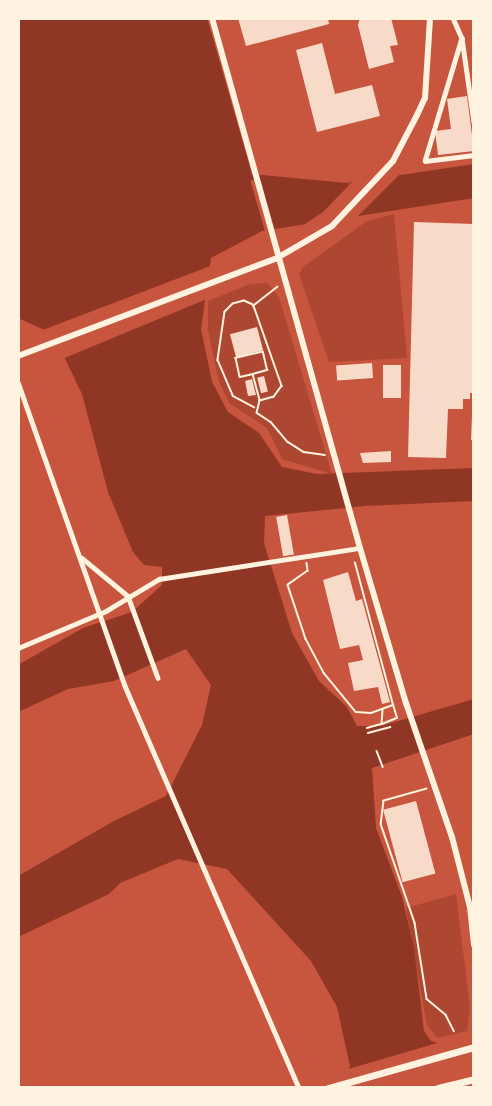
<!DOCTYPE html>
<html>
<head>
<meta charset="utf-8">
<style>
  body { margin:0 }
  #map { position:relative; width:492px; height:1106px; overflow:hidden; background:#c8553d; font-family:"Exo 2",sans-serif }
  div>[style] { position:absolute }
  .green>* { inset:0; background:#ae4732 }
  .water>* { inset:0; background:#8f3625 }
  .pier>* { inset:0; background:#c8553d; transform-origin:0 0 }
  .building>* { inset:0; background:#f7dbc8; transform-origin:0 0 }
  .path>* { height:1.5px; margin:-0.75px; padding:0 0.75px; transform-origin:0.75px; border-radius:0.75px; background:#fff3e0 }
  .minor>* { height:4.5px; margin:-2.25px; padding:0 2.25px; transform-origin:2.25px; border-radius:2.25px; background:#fff3e0 }
  .tertiary>* { height:6px; margin:-3px; padding:0 3px; transform-origin:3px; border-radius:3px; background:#fff3e0 }
  .secondary>* { height:7px; margin:-3.5px; padding:0 3.5px; transform-origin:3.5px; border-radius:3.5px; background:#fff3e0 }
  span { translate:-50% -50%; white-space:nowrap; text-align:center; line-height:1.15; -webkit-text-stroke:6px #fff3e0; paint-order:stroke }
  .frame { position:absolute; inset:0; border:20px solid #fff3e0; pointer-events:none }
</style>
</head>
<body>
<div id="map">
  <div class="green">
    <i style="clip-path:polygon(394px 214px,407px 358px,329px 362px,299px 274px,304px 266px,367px 221px)"></i>
    <i style="clip-path:polygon(267px 283px,279px 297px,332px 474px,282px 459px,267px 428px,229px 403px,219px 382px,208px 330px,208px 301px,250px 284px)"></i>
    <i style="clip-path:polygon(456px 894px,470px 1007px,467px 1031px,437px 1038px,427px 1025px,406px 908px)"></i>
  </div>
  <div class="water">
    <i style="clip-path:polygon(18px 18px,207px 18px,252px 174px,347px 183px,474px 164px,474px 198px,262px 231px,211px 258px,201px 329px,212px 382px,228px 412px,259px 433px,282px 467px,317px 474px,474px 468px,474px 501px,365px 506px,265px 516px,264px 543px,292px 633px,319px 681px,347px 707px,357px 726px,381px 726px,474px 699px,474px 734px,372px 768px,376px 828px,402px 897px,414px 948px,424px 1031px,431px 1041px,441px 1044px,345px 1077px,350px 1066px,337px 1007px,311px 961px,227px 869px,178px 859px,120px 883px,109px 894px,18px 937px,18px 876px,114px 821px,166px 796px,202px 725px,211px 685px,186px 649px,114px 681px,68px 689px,18px 712px,18px 665px,83px 628px,132px 612px,162px 585px,162px 567px,144px 565px,133px 552px,108px 492px,82px 394px,53px 334px,18px 318px)"></i>
  </div>
  <div class="pier">
    <i style="clip-path:polygon(401px 173px,353px 221px,299px 228px,323px 212px,355px 179px)"></i>
    <i style="left:260px;top:178px;width:56px;height:10px;rotate:74deg"></i>
    <i style="clip-path:polygon(213px 265px,207px 299px,62px 359px,51px 336px,40px 331px)"></i>
    <i style="clip-path:polygon(444px 1041px,456px 1050px,465px 1088px,340px 1088px,345px 1070px)"></i>
  </div>
  <div class="building">
    <i style="clip-path:polygon(238px 18px,328px 18px,329px 24px,246px 46px)"></i>
    <i style="clip-path:polygon(360px 18px,391px 18px,398px 45px,390px 46px,394px 62px,369px 69px,358px 25px)"></i>
    <i style="clip-path:polygon(322px 43px,335px 94px,372px 85px,380px 116px,317px 132px,296px 50px)"></i>
    <i style="clip-path:polygon(467px 96px,474px 151px,438px 155px,435px 131px,451px 129px,447px 99px)"></i>
    <i style="clip-path:polygon(414px 222px,474px 224px,474px 393px,470px 393px,470px 399px,463px 399px,463px 409px,448px 409px,446px 458px,408px 457px)"></i>
    <i style="left:257px;top:327px;width:24px;height:28px;rotate:75deg"></i>
    <i style="left:372px;top:363px;width:15px;height:36px;rotate:86deg"></i>
    <i style="left:383px;top:365px;width:18px;height:33px"></i>
    <i style="left:264px;top:376px;width:16px;height:7px;rotate:76deg"></i>
    <i style="clip-path:polygon(252px 379px,256px 395px,248px 396px,245px 381px)"></i>
    <i style="clip-path:polygon(472px 415px,474px 415px,474px 440px,471px 440px)"></i>
    <i style="clip-path:polygon(391px 451px,391px 462px,363px 463px,360px 453px)"></i>
    <i style="left:287px;top:515px;width:40px;height:11px;rotate:80deg"></i>
    <i style="clip-path:polygon(348px 572px,356px 601px,362px 599px,390px 702px,382px 704px,378px 687px,354px 691px,348px 663px,363px 660px,359px 645px,340px 649px,323px 580px)"></i>
    <i style="left:416px;top:801px;width:75px;height:34px;rotate:75deg"></i>
  </div>
  <div class="path">
    <i style="left:278px;top:287px;width:31px;rotate:142deg"></i>
    <i style="left:254px;top:306px;width:85px;rotate:70.7deg"></i>
    <i style="left:282px;top:386px;width:14px;rotate:126deg"></i>
    <i style="left:274px;top:397px;width:15px;rotate:164deg"></i>
    <i style="left:260px;top:401px;width:12px;rotate:104deg"></i>
    <i style="left:257px;top:413px;width:17px;rotate:33deg"></i>
    <i style="left:271px;top:422px;width:26px;rotate:50deg"></i>
    <i style="left:288px;top:442px;width:19px;rotate:32deg"></i>
    <i style="left:304px;top:452px;width:21px;rotate:8deg"></i>
    <i style="left:253px;top:305px;width:10px;rotate:-156deg"></i>
    <i style="left:244px;top:301px;width:11px;rotate:165deg"></i>
    <i style="left:233px;top:304px;width:11px;rotate:135deg"></i>
    <i style="left:225px;top:312px;width:49px;rotate:98.3deg"></i>
    <i style="left:218px;top:360px;width:39px;rotate:67deg"></i>
    <i style="left:233px;top:396px;width:24px;rotate:28deg"></i>
    <i style="left:253px;top:374px;width:15px;rotate:-16deg"></i>
    <i style="left:267px;top:370px;width:18px;rotate:-103deg"></i>
    <i style="left:263px;top:352px;width:28px;rotate:167deg"></i>
    <i style="left:236px;top:358px;width:19px;rotate:78deg"></i>
    <i style="left:240px;top:377px;width:13px;rotate:-13deg"></i>
    <i style="left:253px;top:374px;width:27px;rotate:75deg"></i>
    <i style="left:307px;top:563px;width:8px;rotate:83deg"></i>
    <i style="left:308px;top:571px;width:24px;rotate:145deg"></i>
    <i style="left:288px;top:585px;width:57px;rotate:71.6deg"></i>
    <i style="left:306px;top:639px;width:38px;rotate:62deg"></i>
    <i style="left:324px;top:673px;width:50px;rotate:50.6deg"></i>
    <i style="left:356px;top:712px;width:15px;rotate:4deg"></i>
    <i style="left:371px;top:713px;width:23px;rotate:-20deg"></i>
    <i style="left:393px;top:705px;width:147px;rotate:-105deg"></i>
    <i style="left:383px;top:710px;width:14px;rotate:94deg"></i>
    <i style="left:382px;top:724px;width:16px;rotate:-22deg"></i>
    <i style="left:397px;top:718px;width:14px;rotate:-107deg"></i>
    <i style="left:367px;top:728px;width:15px;rotate:-16deg"></i>
    <i style="left:368px;top:733px;width:23px;rotate:-15deg"></i>
    <i style="left:377px;top:751px;width:17px;rotate:69deg"></i>
    <i style="left:427px;top:789px;width:45px;rotate:164.4deg"></i>
    <i style="left:384px;top:801px;width:23px;rotate:97deg"></i>
    <i style="left:381px;top:824px;width:105px;rotate:71deg"></i>
    <i style="left:415px;top:923px;width:77px;rotate:81deg"></i>
    <i style="left:427px;top:999px;width:25px;rotate:40deg"></i>
    <i style="left:446px;top:1015px;width:18px;rotate:63deg"></i>
  </div>
  <div class="minor">
    <i style="left:453px;top:18px;width:22px;rotate:66deg"></i>
    <i style="left:462px;top:38px;width:85px;rotate:81.9deg"></i>
    <i style="left:462px;top:38px;width:128px;rotate:106.7deg"></i>
    <i style="left:425px;top:161px;width:49px;rotate:-7deg"></i>
    <i style="left:18px;top:382px;width:322px;rotate:70.6deg"></i>
    <i style="left:125px;top:686px;width:438px;rotate:66.6deg"></i>
    <i style="left:82px;top:558px;width:60px;rotate:39.6deg"></i>
    <i style="left:128px;top:596px;width:87px;rotate:69.9deg"></i>
    <i style="left:18px;top:648px;width:95px;rotate:-22.8deg"></i>
    <i style="left:106px;top:611px;width:62px;rotate:-31.1deg"></i>
    <i style="left:159px;top:579px;width:203px;rotate:-8.8deg"></i>
  </div>
  <div class="tertiary">
    <i style="left:212px;top:18px;width:550px;rotate:74.4deg"></i>
    <i style="left:360px;top:548px;width:162px;rotate:73.5deg"></i>
    <i style="left:406px;top:703px;width:142px;rotate:71.1deg"></i>
    <i style="left:452px;top:837px;width:72px;rotate:75.6deg"></i>
    <i style="left:470px;top:907px;width:38px;rotate:84deg"></i>
    <i style="left:18px;top:356px;width:277px;rotate:-20.7deg"></i>
    <i style="left:277px;top:258px;width:64px;rotate:-30.2deg"></i>
    <i style="left:332px;top:226px;width:89px;rotate:-46.8deg"></i>
    <i style="left:393px;top:161px;width:52px;rotate:-62.4deg"></i>
    <i style="left:417px;top:115px;width:19px;rotate:-65deg"></i>
    <i style="left:425px;top:98px;width:80px;rotate:-86.4deg"></i>
  </div>
  <div class="secondary">
    <i style="left:328px;top:1088px;width:152px;rotate:-15.7deg"></i>
    <i style="left:438px;top:1088px;width:37px;rotate:-14deg"></i>
  </div>
  <div class="frame"></div>
</div>
</body>
</html>
